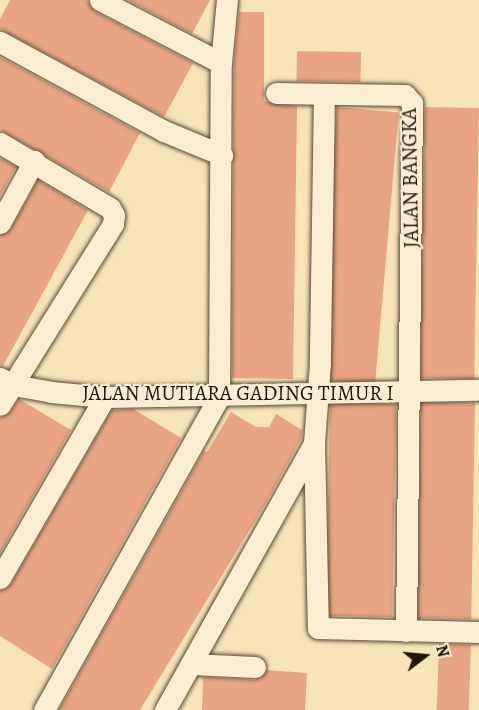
<!DOCTYPE html>
<html>
<head>
<meta charset="utf-8">
<style>
  body { margin:0 }
  #map { position:relative; width:479px; height:710px; overflow:hidden; background:#f7e4b9; font-family:Alegreya,serif }
  div>[style] { position:absolute }
  .building>* { inset:0; background:#e9a485; transform-origin:0 0 }
  .roads { filter:drop-shadow(0 0 2px #564936) drop-shadow(0 0 2px #564936) }
  .minor>* { height:21px; margin:-10.5px; padding:0 10.5px; transform-origin:10.5px; border-radius:10.5px; background:#faedd2 }
  span { translate:-50% -50%; white-space:nowrap; text-align:center; line-height:1.15; -webkit-text-stroke:4.5px #faedd2; paint-order:stroke }
  .street-label { font-size:21px; color:#21150b }
  .north { position:absolute; left:395px; top:626px; width:60px; height:60px; -webkit-text-stroke:4px #faedd2; paint-order:stroke; rotate:74deg; font-size:16px; font-weight:700; line-height:24px; text-align:center; color:#21150b }
  .north::after { content:''; display:block; margin:auto; width:21px; height:27px; background:#21150b; clip-path:polygon(50% 0,100% 100%,50% 72%,0 100%) }
</style>
</head>
<body>
<div id="map">
  <div class="building">
    <i style="clip-path:polygon(10px 0,87px 0,94px 11px,193px 63px,164px 117px,0 29px,0 19px)"></i>
    <i style="clip-path:polygon(128px 0,210px 0,192px 34px)"></i>
    <i style="clip-path:polygon(239px 12px,264px 12px,264px 101px,297px 106px,293px 379px,232px 378px,234px 64px)"></i>
    <i style="left:297px;top:51px;width:64px;height:30px;rotate:1deg"></i>
    <i style="clip-path:polygon(0 57px,140px 133px,109px 192px,0 130px)"></i>
    <i style="left:337px;top:107px;width:62px;height:273px;rotate:5deg"></i>
    <i style="left:425px;top:107px;width:54px;height:271px;rotate:1deg"></i>
    <i style="clip-path:polygon(0 158px,16px 167px,0 196px)"></i>
    <i style="clip-path:polygon(38px 180px,88px 210px,3px 366px,0 365px,0 236px,11px 229px)"></i>
    <i style="clip-path:polygon(19px 399px,71px 430px,0 553px,0 418px,10px 412px)"></i>
    <i style="left:475px;top:403px;width:216px;height:54px;rotate:91deg"></i>
    <i style="left:396px;top:404px;width:213px;height:66px;rotate:91deg"></i>
    <i style="clip-path:polygon(133px 409px,181px 438px,52px 669px,0 636px,0 591px,11px 584px,112px 410px)"></i>
    <i style="clip-path:polygon(231px 412px,256px 427px,269px 427px,276px 414px,302px 430px,301px 439px,266px 503px,140px 710px,59px 710px,204px 451px,207px 452px)"></i>
    <i style="left:439px;top:644px;width:32px;height:66px;rotate:2deg"></i>
    <i style="clip-path:polygon(267px 670px,307px 673px,305px 710px,202px 710px,203px 677px,255px 680px)"></i>
  </div>
  <div class="roads">
    <div class="minor">
      <i style="left:100px;top:0;width:136px;rotate:27.5deg"></i>
      <i style="left:0;top:42px;width:187px;rotate:28.5deg"></i>
      <i style="left:164px;top:131px;width:63px;rotate:22.5deg"></i>
      <i style="left:276px;top:93px;width:129px;rotate:0.9deg"></i>
      <i style="left:405px;top:95px;width:11px;rotate:49deg"></i>
      <i style="left:412px;top:103px;width:528px;rotate:90.65deg"></i>
      <i style="left:324px;top:94px;width:269px;rotate:90.9deg"></i>
      <i style="left:320px;top:363px;width:79px;rotate:94.3deg"></i>
      <i style="left:314px;top:442px;width:186px;rotate:88.8deg"></i>
      <i style="left:318px;top:628px;width:161px;rotate:1.4deg"></i>
      <i style="left:0;top:143px;width:128px;rotate:30.6deg"></i>
      <i style="left:110px;top:208px;width:8px;rotate:60deg"></i>
      <i style="left:114px;top:215px;width:9px;rotate:96deg"></i>
      <i style="left:113px;top:224px;width:213px;rotate:122deg"></i>
      <i style="left:0;top:223px;width:71px;rotate:-61.3deg"></i>
      <i style="left:0;top:378px;width:15px;rotate:28deg"></i>
      <i style="left:13px;top:385px;width:39px;rotate:10deg"></i>
      <i style="left:51px;top:392px;width:54px;rotate:5.3deg"></i>
      <i style="left:105px;top:397px;width:374px;rotate:-1.1deg"></i>
      <i style="left:0;top:578px;width:209px;rotate:-59.9deg"></i>
      <i style="left:191px;top:664px;width:64px;rotate:2.7deg"></i>
      <i style="left:44px;top:710px;width:359px;rotate:-60.8deg"></i>
      <i style="left:219px;top:397px;width:334px;rotate:-89.7deg"></i>
      <i style="left:221px;top:63px;width:63px;rotate:-84.6deg"></i>
      <i style="left:165px;top:710px;width:306px;rotate:-60.8deg"></i>
    </div>
  </div>
  <div class="street-label">
    <span style="left:410px;top:178px;rotate:-91deg">JALAN BANGKA</span>
    <span style="left:238px;top:393px">JALAN MUTIARA GADING TIMUR I</span>
  </div>
  <div class="north">N</div>
</div>
</body>
</html>
